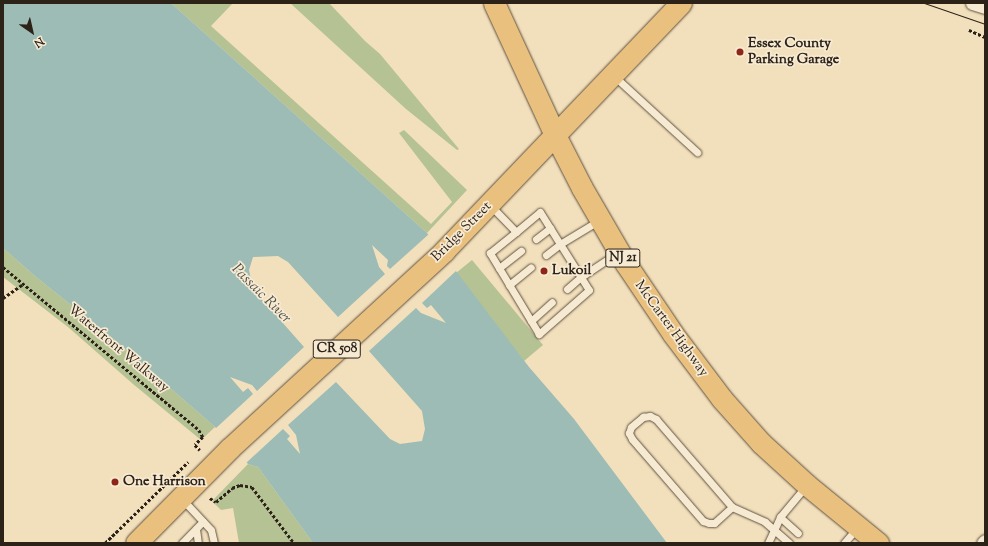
<!DOCTYPE html>
<html>
<head>
<meta charset="utf-8">
<style>
  body { margin:0 }
  #map { position:relative; width:988px; height:546px; overflow:hidden; background:#f2dfbb; font-family:"Sorts Mill Goudy",serif }
  div>[style] { position:absolute }
  .green>* { inset:0; background:#b5c394 }
  .water>* { inset:0; background:#9cbcb5 }
  .pier>* { inset:0; background:#f2dfbb }
  .path>* { height:2.5px; margin-top:-1.25px; transform-origin:0; background:repeating-linear-gradient(90deg,#2c2218 0 3px,transparent 0 5px) }
  .roads { filter:drop-shadow(0 0 1px #5e5141) drop-shadow(0 0 1px #5e5141) }
  .service>* { height:7px; margin:-3.5px; padding:0 3.5px; transform-origin:3.5px; border-radius:3.5px; background:#f7ead3 }
  .minor>* { height:13px; margin:-6.5px; padding:0 6.5px; transform-origin:6.5px; border-radius:6.5px; background:#f7ead3 }
  .primary>* { height:21px; margin:-10.5px; padding:0 10.5px; transform-origin:10.5px; border-radius:10.5px; background:#e9c07e }
  .tram>* { height:1px; margin:-0.5px; padding:0 0.5px; transform-origin:0.5px; border-radius:0.5px; background:#2c2218 }
  .dots>* { width:11px; height:11px; translate:-50% -50%; box-sizing:border-box; border:2px solid #f7ead3; border-radius:50% }
  span { translate:-50% -50%; white-space:nowrap; text-align:center; line-height:1.15; -webkit-text-stroke:3.5px #f7ead3; paint-order:stroke }
  .shield-label span { padding:1px 3px; background:#f7ead3; border:1px solid; border-radius:3px; -webkit-text-stroke-width:0 }
  .shield-label { font-size:13px; color:#2c2218; font-weight:700 }
  .poi-label { font-size:14px; color:#2c2218; font-weight:700 }
  .left { translate:0 -50%; text-align:left }
  .street-label { font-size:14px; color:#2c2218 }
  .water-label { font-size:15px; color:#4e5047; font-style:italic }
  .frame { position:absolute; inset:0; border:4px solid #2c2218; pointer-events:none }
  .north { position:absolute; left:12px; top:12px; width:40px; height:40px; -webkit-text-stroke:3px #f7ead3; paint-order:stroke; rotate:146deg; font-size:11px; font-weight:700; line-height:16px; text-align:center; color:#2c2218 }
  .north::after { content:''; display:block; margin:auto; width:14px; height:18px; background:#2c2218; clip-path:polygon(50% 0,100% 100%,50% 72%,0 100%) }
</style>
</head>
<body>
<div id="map">
  <div class="green">
    <i style="clip-path:polygon(171px 3px,233px 3px,211px 26px,431px 224px,452px 202px,399px 133px,404px 130px,467px 190px,427px 233px)"></i>
    <i style="clip-path:polygon(290px 3px,329px 3px,365px 41px,380px 54px,459px 149px,457px 150px,406px 109px)"></i>
    <i style="clip-path:polygon(3px 248px,36px 277px,115px 340px,215px 427px,201px 440px,133px 384px,68px 327px,3px 277px)"></i>
    <i style="clip-path:polygon(472px 260px,543px 345px,524px 361px,456px 273px)"></i>
    <i style="clip-path:polygon(248px 464px,258px 467px,313px 543px,239px 543px,233px 508px,221px 510px,212px 501px)"></i>
  </div>
  <div class="water">
    <i style="clip-path:polygon(3px 3px,171px 3px,427px 233px,529px 367px,574px 419px,667px 543px,313px 543px,258px 467px,248px 464px,215px 427px,115px 340px,36px 277px,3px 248px)"></i>
  </div>
  <div class="pier">
    <i style="clip-path:polygon(429px 234px,457px 270px,422px 303px,427px 308px,431px 305px,446px 323px,421px 313px,416px 308px,369px 351px,422px 411px,425px 429px,422px 441px,400px 444px,390px 439px,336px 382px,288px 425px,296px 435px,300px 454px,287px 439px,290px 436px,283px 429px,245px 464px,215px 429px,253px 394px,248px 388px,243px 392px,230px 377px,252px 385px,257px 391px,304px 347px,253px 289px,249px 270px,253px 257px,278px 256px,288px 262px,338px 317px,385px 274px,379px 267px,372px 245px,388px 260px,387px 266px,390px 269px)"></i>
  </div>
  <div class="path">
    <i style="left:969px;top:30px;width:17px;rotate:24deg"></i>
    <i style="left:3px;top:267px;width:255px;rotate:39.7deg"></i>
    <i style="left:199px;top:430px;width:8px;rotate:60deg"></i>
    <i style="left:203px;top:437px;width:11px;rotate:135deg"></i>
    <i style="left:195px;top:445px;width:7px;rotate:45deg"></i>
    <i style="left:3px;top:298px;width:24px;rotate:-35deg"></i>
    <i style="left:210px;top:498px;width:7px;rotate:34deg"></i>
    <i style="left:216px;top:502px;width:21px;rotate:-41deg"></i>
    <i style="left:232px;top:488px;width:9px;rotate:-21deg"></i>
    <i style="left:240px;top:485px;width:12px;rotate:9deg"></i>
    <i style="left:252px;top:487px;width:70px;rotate:53.1deg"></i>
    <i style="left:105px;top:543px;width:116px;rotate:-44.3deg"></i>
  </div>
  <div class="roads">
    <div class="service">
      <i style="left:614px;top:76px;width:113px;rotate:42.5deg"></i>
      <i style="left:491px;top:206px;width:36px;rotate:46deg"></i>
      <i style="left:516px;top:232px;width:31px;rotate:-40deg"></i>
      <i style="left:540px;top:212px;width:92px;rotate:57.9deg"></i>
      <i style="left:589px;top:290px;width:67px;rotate:138.7deg"></i>
      <i style="left:539px;top:334px;width:95px;rotate:-121.2deg"></i>
      <i style="left:490px;top:253px;width:33px;rotate:-39deg"></i>
      <i style="left:536px;top:239px;width:18px;rotate:-38deg"></i>
      <i style="left:546px;top:255px;width:18px;rotate:-38deg"></i>
      <i style="left:560px;top:244px;width:44px;rotate:-31.2deg"></i>
      <i style="left:499px;top:268px;width:28px;rotate:-38deg"></i>
      <i style="left:509px;top:285px;width:28px;rotate:-39deg"></i>
      <i style="left:567px;top:289px;width:18px;rotate:-41deg"></i>
      <i style="left:581px;top:277px;width:43px;rotate:-33.7deg"></i>
      <i style="left:531px;top:321px;width:28px;rotate:-42deg"></i>
      <i style="left:182px;top:499px;width:42px;rotate:46.9deg"></i>
      <i style="left:211px;top:530px;width:13px;rotate:77deg"></i>
      <i style="left:732px;top:507px;width:24px;rotate:138deg"></i>
      <i style="left:714px;top:523px;width:5px;rotate:180deg"></i>
      <i style="left:709px;top:523px;width:6px;rotate:-162deg"></i>
      <i style="left:703px;top:521px;width:108px;rotate:-130.9deg"></i>
      <i style="left:632px;top:439px;width:7px;rotate:-117deg"></i>
      <i style="left:629px;top:433px;width:6px;rotate:-72deg"></i>
      <i style="left:631px;top:427px;width:16px;rotate:-40deg"></i>
      <i style="left:643px;top:417px;width:7px;rotate:-8deg"></i>
      <i style="left:650px;top:416px;width:7px;rotate:27deg"></i>
      <i style="left:656px;top:419px;width:116px;rotate:49.2deg"></i>
      <i style="left:732px;top:507px;width:36px;rotate:24deg"></i>
      <i style="left:765px;top:522px;width:32px;rotate:41deg"></i>
      <i style="left:780px;top:517px;width:24px;rotate:42deg"></i>
      <i style="left:196px;top:529px;width:14px;rotate:82deg"></i>
      <i style="left:182px;top:543px;width:30px;rotate:-46deg"></i>
      <i style="left:768px;top:543px;width:29px;rotate:-65deg"></i>
      <i style="left:780px;top:517px;width:40px;rotate:-50deg"></i>
      <i style="left:844px;top:543px;width:20px;rotate:-49deg"></i>
    </div>
    <div class="minor">
      <i style="left:972px;top:3px;width:14px;rotate:17deg"></i>
      <i style="left:983px;top:543px;width:3px;rotate:-45deg"></i>
    </div>
    <div class="primary">
      <i style="left:494px;top:3px;width:145px;rotate:65.2deg"></i>
      <i style="left:555px;top:135px;width:59px;rotate:63deg"></i>
      <i style="left:582px;top:188px;width:88px;rotate:59.9deg"></i>
      <i style="left:626px;top:264px;width:84px;rotate:56.1deg"></i>
      <i style="left:673px;top:334px;width:81px;rotate:53deg"></i>
      <i style="left:722px;top:399px;width:59px;rotate:48.4deg"></i>
      <i style="left:761px;top:443px;width:62px;rotate:42.4deg"></i>
      <i style="left:807px;top:485px;width:92px;rotate:39.2deg"></i>
      <i style="left:136px;top:543px;width:134px;rotate:-45.3deg"></i>
      <i style="left:230px;top:448px;width:291px;rotate:-42.6deg"></i>
      <i style="left:444px;top:251px;width:343px;rotate:-46.3deg"></i>
    </div>
  </div>
  <div class="tram">
    <i style="left:924px;top:3px;width:65px;rotate:19deg"></i>
  </div>
  <div class="dots">
    <i style="left:740px;top:52px;background:#8f2418"></i>
    <i style="left:544px;top:271px;background:#8f2418"></i>
    <i style="left:115px;top:482px;background:#8f2418"></i>
  </div>
  <div class="shield-label">
    <span style="left:623px;top:258px">NJ 21</span>
    <span style="left:337px;top:349px">CR 508</span>
  </div>
  <div class="poi-label">
    <span class="left" style="left:748px;top:52px">Essex County<br>Parking Garage</span>
    <span class="left" style="left:552px;top:271px">Lukoil</span>
    <span class="left" style="left:123px;top:482px">One Harrison</span>
  </div>
  <div class="street-label">
    <span style="left:462px;top:232px;rotate:-45deg">Bridge Street</span>
    <span style="left:671px;top:329px;rotate:54deg">McCarter Highway</span>
    <span style="left:118px;top:349px;rotate:40deg">Waterfront Walkway</span>
  </div>
  <div class="water-label">
    <span style="left:261px;top:294px;rotate:45deg">Passaic River</span>
  </div>
  <div class="frame"></div>
  <div class="north">N</div>
</div>
</body>
</html>
